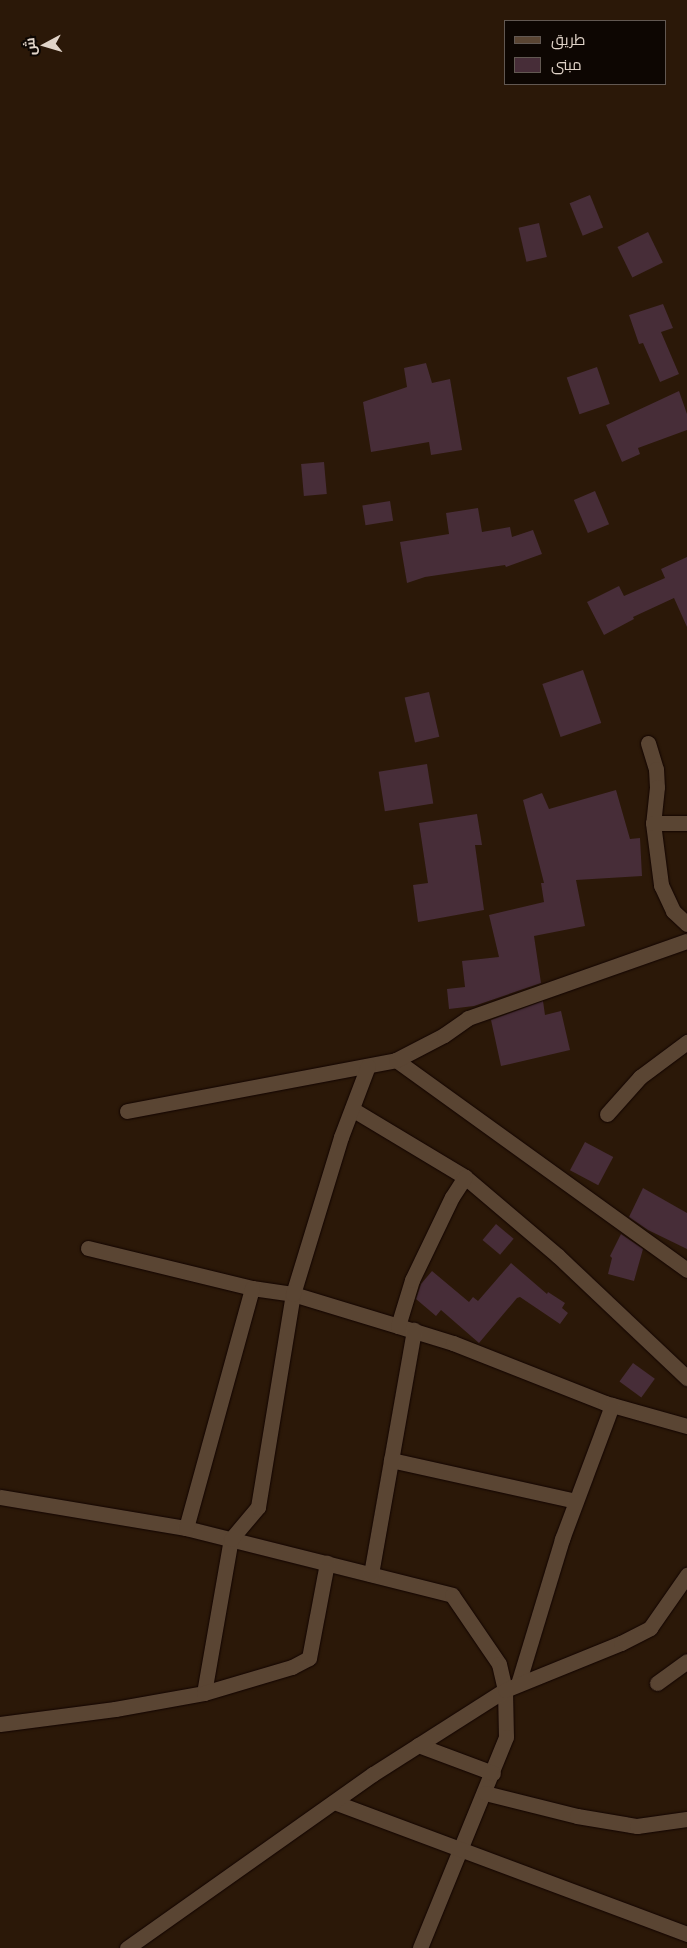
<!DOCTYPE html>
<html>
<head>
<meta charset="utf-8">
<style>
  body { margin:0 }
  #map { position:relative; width:687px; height:1948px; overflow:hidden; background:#2b1808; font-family:Raleway,Cairo,sans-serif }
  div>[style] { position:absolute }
  .building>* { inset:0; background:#472d38; transform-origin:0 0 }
  .roads { filter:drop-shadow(0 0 1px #120400) drop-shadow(0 0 1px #120400) }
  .minor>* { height:15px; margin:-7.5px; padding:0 7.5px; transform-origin:7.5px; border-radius:7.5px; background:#5a4533 }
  span { translate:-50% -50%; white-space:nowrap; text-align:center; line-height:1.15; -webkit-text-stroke:4.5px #0d0602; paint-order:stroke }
  .legend { position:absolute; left:504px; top:20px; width:162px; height:65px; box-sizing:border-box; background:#0d0602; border:1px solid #625852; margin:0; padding:6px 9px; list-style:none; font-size:15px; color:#e1d4c9 }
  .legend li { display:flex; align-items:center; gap:10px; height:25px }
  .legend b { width:25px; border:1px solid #625852 }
  .north { position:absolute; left:20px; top:20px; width:50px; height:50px; -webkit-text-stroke:4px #0d0602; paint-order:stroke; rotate:264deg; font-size:14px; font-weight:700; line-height:20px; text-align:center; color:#e1d4c9 }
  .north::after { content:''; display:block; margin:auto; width:18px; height:22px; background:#e1d4c9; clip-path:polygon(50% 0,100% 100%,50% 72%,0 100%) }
</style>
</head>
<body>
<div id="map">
  <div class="building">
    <i style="left:590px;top:195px;width:35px;height:22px;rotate:68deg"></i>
    <i style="left:539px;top:223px;width:35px;height:21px;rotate:77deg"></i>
    <i style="left:648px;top:232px;width:34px;height:34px;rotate:64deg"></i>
    <i style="clip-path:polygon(663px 304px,673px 328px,661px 332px,679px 374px,660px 382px,643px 343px,639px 344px,629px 315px)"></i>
    <i style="clip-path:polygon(426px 363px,432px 383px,450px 379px,462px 450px,431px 455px,429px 442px,371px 452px,363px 402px,407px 387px,404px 368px)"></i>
    <i style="left:597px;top:367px;width:39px;height:32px;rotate:71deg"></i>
    <i style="clip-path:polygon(679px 391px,687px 414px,687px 430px,638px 448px,640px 454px,622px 462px,606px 425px)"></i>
    <i style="left:324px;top:462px;width:32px;height:23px;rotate:85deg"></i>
    <i style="left:595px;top:491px;width:36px;height:23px;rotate:67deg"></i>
    <i style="left:390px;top:501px;width:20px;height:28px;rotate:81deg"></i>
    <i style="clip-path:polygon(478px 508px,482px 532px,510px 527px,512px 537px,533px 530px,542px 554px,506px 567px,505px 565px,425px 577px,407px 583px,400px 542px,449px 534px,446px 513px)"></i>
    <i style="clip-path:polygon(687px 557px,687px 627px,674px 598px,633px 617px,634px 619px,604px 635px,587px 602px,619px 586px,624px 596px,665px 578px,661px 569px)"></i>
    <i style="left:583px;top:670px;width:56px;height:43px;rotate:71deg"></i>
    <i style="left:429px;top:692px;width:46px;height:25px;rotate:77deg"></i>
    <i style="left:427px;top:764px;width:40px;height:49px;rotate:81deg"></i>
    <i style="clip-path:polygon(616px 790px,630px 839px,640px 838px,642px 876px,576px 880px,585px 926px,534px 936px,541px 983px,474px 1006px,449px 1009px,447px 989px,465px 987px,462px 961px,499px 957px,489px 915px,544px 902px,541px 883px,544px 883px,523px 800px,542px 793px,549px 809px)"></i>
    <i style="clip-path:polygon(477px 814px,482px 845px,475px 845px,484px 910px,418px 922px,413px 885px,428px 883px,419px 823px)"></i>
    <i style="clip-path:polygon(543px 1001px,545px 1015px,561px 1011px,570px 1050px,501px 1066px,491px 1020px)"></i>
    <i style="left:585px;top:1142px;width:32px;height:32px;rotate:28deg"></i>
    <i style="clip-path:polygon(643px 1188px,687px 1213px,687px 1249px,648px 1230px,629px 1217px)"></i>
    <i style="left:496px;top:1224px;width:23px;height:21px;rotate:40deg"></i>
    <i style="clip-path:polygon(621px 1234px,643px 1249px,634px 1281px,608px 1274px,612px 1258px,610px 1256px)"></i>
    <i style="clip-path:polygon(511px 1263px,547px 1294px,548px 1292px,565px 1303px,562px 1308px,568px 1313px,560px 1324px,520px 1297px,517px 1298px,479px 1343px,441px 1310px,436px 1316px,416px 1299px,421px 1284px,432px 1271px,469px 1302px,473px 1297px,478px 1301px)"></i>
    <i style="left:633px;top:1363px;width:27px;height:23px;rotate:36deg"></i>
  </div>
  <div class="roads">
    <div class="minor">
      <i style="left:648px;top:743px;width:27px;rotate:73deg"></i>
      <i style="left:656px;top:769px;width:18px;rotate:87deg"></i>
      <i style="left:657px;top:787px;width:36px;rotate:96deg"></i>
      <i style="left:653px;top:823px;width:63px;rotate:82.6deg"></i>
      <i style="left:661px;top:885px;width:29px;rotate:65deg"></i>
      <i style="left:673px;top:911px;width:19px;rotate:43deg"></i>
      <i style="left:653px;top:823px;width:34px"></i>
      <i style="left:396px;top:1060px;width:359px;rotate:35.8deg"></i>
      <i style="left:352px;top:1109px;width:132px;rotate:31deg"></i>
      <i style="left:465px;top:1177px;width:122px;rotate:40.3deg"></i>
      <i style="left:558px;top:1256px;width:178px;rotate:43.4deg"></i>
      <i style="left:127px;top:1111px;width:274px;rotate:-10.7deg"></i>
      <i style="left:396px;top:1060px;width:54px;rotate:-27.5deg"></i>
      <i style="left:444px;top:1035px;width:29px;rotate:-35deg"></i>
      <i style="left:468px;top:1018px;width:232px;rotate:-19.4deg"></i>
      <i style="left:607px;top:1114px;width:50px;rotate:-48.3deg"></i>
      <i style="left:640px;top:1077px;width:59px;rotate:-36.7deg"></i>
      <i style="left:88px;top:1248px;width:169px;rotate:13.7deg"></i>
      <i style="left:252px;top:1288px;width:41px;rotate:8.3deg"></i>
      <i style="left:293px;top:1294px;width:110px;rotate:16.9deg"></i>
      <i style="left:398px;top:1326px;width:58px;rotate:17.2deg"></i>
      <i style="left:453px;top:1343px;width:163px;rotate:21.5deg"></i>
      <i style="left:605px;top:1403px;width:85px;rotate:15.7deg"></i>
      <i style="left:398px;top:1326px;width:48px;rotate:-73.1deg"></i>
      <i style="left:412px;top:1280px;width:92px;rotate:-64.3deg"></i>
      <i style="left:452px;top:1197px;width:24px;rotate:-57deg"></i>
      <i style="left:391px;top:1460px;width:189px;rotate:12.5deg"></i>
      <i style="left:0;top:1497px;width:189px;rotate:9.5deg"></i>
      <i style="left:186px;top:1528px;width:274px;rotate:14.1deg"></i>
      <i style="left:452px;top:1595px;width:83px;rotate:55.7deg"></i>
      <i style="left:499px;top:1664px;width:27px;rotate:77deg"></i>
      <i style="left:505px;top:1690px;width:47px;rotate:88.8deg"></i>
      <i style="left:506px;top:1737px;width:228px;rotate:112.2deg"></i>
      <i style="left:186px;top:1528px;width:249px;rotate:-74.6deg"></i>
      <i style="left:371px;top:1574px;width:248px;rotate:-80deg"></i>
      <i style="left:657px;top:1683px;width:37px;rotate:-36deg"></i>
      <i style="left:518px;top:1684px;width:152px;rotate:-73.1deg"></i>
      <i style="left:562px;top:1539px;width:143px;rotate:-69.5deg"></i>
      <i style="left:204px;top:1693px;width:156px;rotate:-80.1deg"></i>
      <i style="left:231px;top:1539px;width:42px;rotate:-49.8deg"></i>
      <i style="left:258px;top:1507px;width:216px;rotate:-80.7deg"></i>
      <i style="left:293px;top:1294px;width:164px;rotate:-73deg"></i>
      <i style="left:341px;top:1137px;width:76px;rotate:-69.2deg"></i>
      <i style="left:0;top:1724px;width:116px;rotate:-7.4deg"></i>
      <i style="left:115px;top:1709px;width:90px;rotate:-10.2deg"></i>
      <i style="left:204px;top:1693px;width:92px;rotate:-16.5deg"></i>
      <i style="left:292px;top:1667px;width:19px;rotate:-28deg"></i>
      <i style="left:309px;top:1658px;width:97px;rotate:-79.3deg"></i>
      <i style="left:418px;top:1745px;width:80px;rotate:20.5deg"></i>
      <i style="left:485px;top:1793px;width:95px;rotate:14deg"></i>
      <i style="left:577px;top:1816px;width:61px;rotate:9.5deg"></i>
      <i style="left:637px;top:1826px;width:50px;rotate:-8deg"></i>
      <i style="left:334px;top:1802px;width:377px;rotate:20.5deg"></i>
      <i style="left:127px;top:1948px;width:301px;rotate:-35.3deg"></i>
      <i style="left:373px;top:1774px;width:156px;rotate:-32.5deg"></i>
      <i style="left:505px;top:1690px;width:125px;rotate:-22.1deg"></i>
      <i style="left:621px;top:1643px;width:33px;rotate:-27deg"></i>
      <i style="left:650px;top:1628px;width:65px;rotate:-55.1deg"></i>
    </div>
  </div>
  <ul class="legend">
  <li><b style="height:6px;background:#5a4533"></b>طريق</li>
  <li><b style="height:14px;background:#472d38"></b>مبنى</li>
  </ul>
  <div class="north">ش</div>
</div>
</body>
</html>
